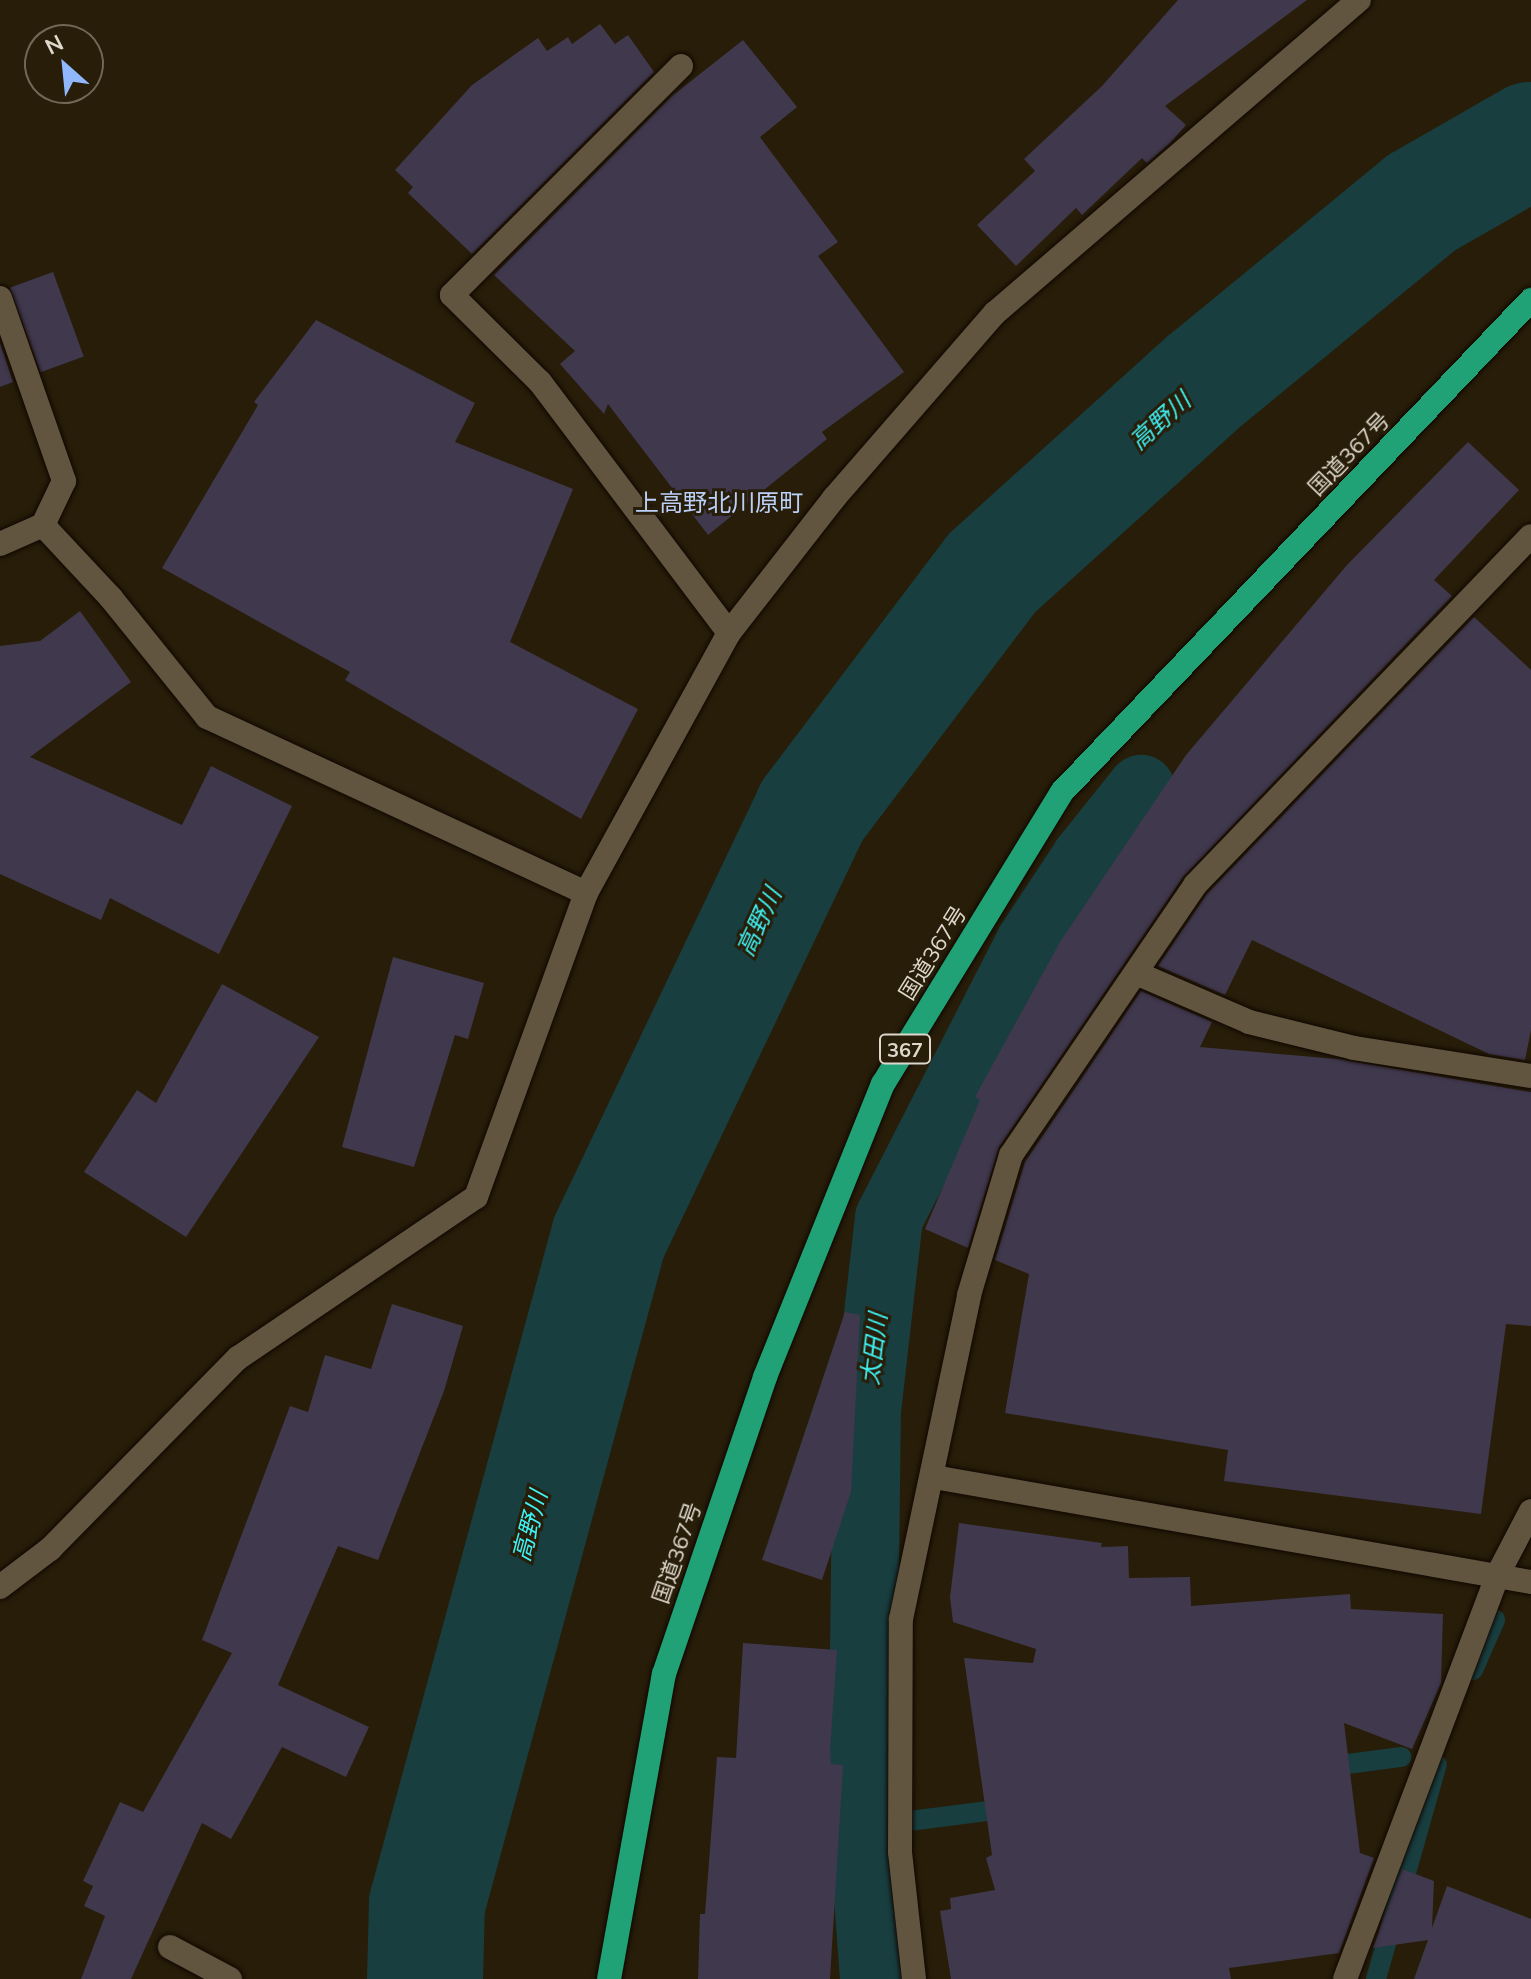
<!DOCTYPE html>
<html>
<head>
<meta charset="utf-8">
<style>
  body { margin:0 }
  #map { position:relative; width:1531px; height:1979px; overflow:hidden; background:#271d09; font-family:Mulish,"Noto Sans JP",sans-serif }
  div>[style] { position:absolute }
  .stream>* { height:20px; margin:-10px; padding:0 10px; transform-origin:10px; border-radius:10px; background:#183e3f }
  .canal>* { height:68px; margin:-34px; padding:0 34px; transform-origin:34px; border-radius:34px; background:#183e3f }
  .river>* { height:116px; margin:-58px; padding:0 58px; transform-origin:58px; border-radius:58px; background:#183e3f }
  .building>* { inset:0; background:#40384d; transform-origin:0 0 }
  .roads { filter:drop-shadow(0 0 2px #100700) drop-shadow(0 0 2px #100700) }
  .lane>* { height:24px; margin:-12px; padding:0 12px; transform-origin:12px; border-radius:12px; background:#615540 }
  .street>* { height:24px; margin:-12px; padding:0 12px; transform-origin:12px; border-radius:12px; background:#615540 }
  .highway>* { height:24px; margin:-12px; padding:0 12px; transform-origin:12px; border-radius:12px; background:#20a176 }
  span { translate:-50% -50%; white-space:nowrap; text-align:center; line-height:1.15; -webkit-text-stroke:6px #271d09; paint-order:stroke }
  .shield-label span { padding:2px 6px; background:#271d09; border:2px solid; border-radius:6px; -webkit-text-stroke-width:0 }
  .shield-label { font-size:20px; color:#ded7cb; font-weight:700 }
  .street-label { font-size:22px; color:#ded7cb }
  .water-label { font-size:24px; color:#3ef1f4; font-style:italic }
  .neighbourhood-label { font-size:24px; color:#bad0f7 }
  .north { position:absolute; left:24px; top:24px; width:80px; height:80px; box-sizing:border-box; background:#271d09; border:2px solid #706757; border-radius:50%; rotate:333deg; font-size:22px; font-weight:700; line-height:32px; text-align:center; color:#ded7cb }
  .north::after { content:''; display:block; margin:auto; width:28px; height:36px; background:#91b8fd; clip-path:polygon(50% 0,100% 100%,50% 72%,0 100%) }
</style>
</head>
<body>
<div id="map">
  <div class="stream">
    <i style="left:1473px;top:1670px;width:55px;rotate:-66.3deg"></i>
    <i style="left:1325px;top:1767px;width:77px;rotate:-7.5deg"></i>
    <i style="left:863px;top:1827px;width:150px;rotate:-7.3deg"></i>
    <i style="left:1376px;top:1979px;width:223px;rotate:-74.2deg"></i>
  </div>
  <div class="canal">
    <i style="left:874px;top:1979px;width:164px;rotate:-94.2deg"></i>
    <i style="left:862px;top:1815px;width:404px;rotate:-89.3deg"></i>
    <i style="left:867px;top:1411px;width:194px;rotate:-83.5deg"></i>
    <i style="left:889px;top:1218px;width:308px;rotate:-62.9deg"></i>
    <i style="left:1029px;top:944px;width:102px;rotate:-56.6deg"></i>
    <i style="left:1085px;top:859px;width:90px;rotate:-51.3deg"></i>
  </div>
  <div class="river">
    <i style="left:425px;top:1979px;width:75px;rotate:-88.5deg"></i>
    <i style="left:427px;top:1904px;width:691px;rotate:-74.74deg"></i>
    <i style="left:609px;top:1237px;width:472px;rotate:-64.5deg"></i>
    <i style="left:812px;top:811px;width:298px;rotate:-52.9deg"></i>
    <i style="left:992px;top:573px;width:290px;rotate:-42.1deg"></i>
    <i style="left:1207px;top:379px;width:277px;rotate:-39.4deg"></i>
    <i style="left:1421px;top:203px;width:127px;rotate:-29.8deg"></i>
  </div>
  <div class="building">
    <i style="clip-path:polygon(1178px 0,1307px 0,1165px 106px,1186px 125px,1170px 143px,1147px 163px,1142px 158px,1082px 215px,1076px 208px,1016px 266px,977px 225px,1035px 171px,1024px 159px,1102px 86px)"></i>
    <i style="clip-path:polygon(600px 24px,615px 44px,628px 35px,654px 72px,472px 254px,408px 193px,413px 187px,395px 170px,472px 85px,538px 38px,547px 51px,568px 37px,572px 44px)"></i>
    <i style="clip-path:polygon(743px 40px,797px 107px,760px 137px,838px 242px,818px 256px,904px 372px,822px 432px,827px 439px,708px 535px,608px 404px,604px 414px,560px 364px,575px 351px,494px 275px,672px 96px)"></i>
    <i style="left:53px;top:272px;width:90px;height:46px;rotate:70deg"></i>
    <i style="clip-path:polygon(316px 320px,475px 403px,455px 442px,573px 489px,510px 642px,638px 709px,581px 819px,345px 680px,350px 672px,162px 568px,258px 405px,254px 402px)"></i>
    <i style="clip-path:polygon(0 343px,13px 382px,0 387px)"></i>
    <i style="clip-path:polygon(1468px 442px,1519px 490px,1434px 580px,1452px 596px,1183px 877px,999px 1147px,968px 1248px,925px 1229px,980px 1100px,975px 1097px,1060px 942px,1186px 755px,1347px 565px)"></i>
    <i style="clip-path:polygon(80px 611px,131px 682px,30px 757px,182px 825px,211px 766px,292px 806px,219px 954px,110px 898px,101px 920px,0 874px,0 646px,40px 641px)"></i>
    <i style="clip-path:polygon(1474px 617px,1531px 670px,1531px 1030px,1525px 1060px,1489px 1054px,1252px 940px,1225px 995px,1158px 966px,1207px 894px)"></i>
    <i style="clip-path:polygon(393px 957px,484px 983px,468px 1039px,455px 1035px,414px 1167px,342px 1147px)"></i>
    <i style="clip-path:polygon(222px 984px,319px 1037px,186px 1237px,84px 1172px,137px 1090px,156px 1103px)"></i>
    <i style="clip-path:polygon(1141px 991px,1212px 1022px,1200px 1047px,1337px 1059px,1531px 1092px,1531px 1326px,1506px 1324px,1481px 1514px,1224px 1481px,1228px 1450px,1005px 1413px,1029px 1274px,995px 1260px,1025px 1162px)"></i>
    <i style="clip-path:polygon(392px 1304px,463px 1326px,444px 1391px,378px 1560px,338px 1546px,278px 1685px,369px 1727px,346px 1777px,282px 1747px,231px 1839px,202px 1823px,131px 1979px,81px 1979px,105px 1916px,84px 1906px,93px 1886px,83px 1881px,120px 1802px,143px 1812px,232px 1653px,202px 1640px,290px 1406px,308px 1412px,325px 1355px,371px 1369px)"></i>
    <i style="clip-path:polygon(845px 1312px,860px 1315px,851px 1492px,822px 1580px,762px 1560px)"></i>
    <i style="clip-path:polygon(959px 1523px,1102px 1543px,1101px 1547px,1128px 1546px,1129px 1578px,1190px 1577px,1191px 1606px,1350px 1594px,1351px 1609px,1443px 1614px,1441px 1683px,1412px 1749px,1344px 1723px,1360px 1853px,1374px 1858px,1339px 1953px,1229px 1968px,1231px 1979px,951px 1979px,940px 1911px,951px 1909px,950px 1898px,995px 1890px,986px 1858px,992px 1855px,964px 1658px,1033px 1663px,1036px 1649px,953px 1622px,950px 1597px)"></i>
    <i style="clip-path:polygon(743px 1643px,837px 1650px,830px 1749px,831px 1764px,843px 1765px,830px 1979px,698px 1979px,700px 1914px,705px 1914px,717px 1757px,736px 1758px)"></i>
    <i style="clip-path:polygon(1402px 1869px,1434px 1881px,1432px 1928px,1447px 1886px,1531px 1919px,1531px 1979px,1414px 1979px,1428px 1940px,1373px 1948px)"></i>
  </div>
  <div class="roads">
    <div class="lane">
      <i style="left:681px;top:66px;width:324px;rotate:135deg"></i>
      <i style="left:452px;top:295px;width:124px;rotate:44.7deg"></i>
      <i style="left:540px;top:382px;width:314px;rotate:53deg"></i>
      <i style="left:1136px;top:973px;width:123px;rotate:23.4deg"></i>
      <i style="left:1249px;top:1022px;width:108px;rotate:13.9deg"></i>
      <i style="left:1354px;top:1048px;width:179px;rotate:9deg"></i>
      <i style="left:170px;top:1947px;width:68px;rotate:28.1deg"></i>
      <i style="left:1345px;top:1979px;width:433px;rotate:-69.3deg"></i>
      <i style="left:1498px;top:1574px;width:71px;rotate:-62.4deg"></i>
    </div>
    <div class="street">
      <i style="left:0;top:298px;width:194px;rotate:70.7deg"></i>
      <i style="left:64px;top:481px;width:49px;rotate:115.5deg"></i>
      <i style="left:43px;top:525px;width:47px;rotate:156.2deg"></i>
      <i style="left:586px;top:893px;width:297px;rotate:-61.2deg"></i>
      <i style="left:729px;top:633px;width:171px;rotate:-52.1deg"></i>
      <i style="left:834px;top:498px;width:245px;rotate:-49deg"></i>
      <i style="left:995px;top:313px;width:480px;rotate:-40.7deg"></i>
      <i style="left:934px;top:1477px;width:606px;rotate:9.98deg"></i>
      <i style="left:0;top:1587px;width:63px;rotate:-37.2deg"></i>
      <i style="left:50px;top:1549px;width:268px;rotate:-45.5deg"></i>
      <i style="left:238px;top:1358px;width:287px;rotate:-34.1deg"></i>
      <i style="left:476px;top:1197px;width:323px;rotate:-70.1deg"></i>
      <i style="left:586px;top:893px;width:418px;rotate:-155.1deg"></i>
      <i style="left:207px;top:717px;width:153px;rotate:-128.9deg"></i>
      <i style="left:111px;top:598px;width:100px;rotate:-133deg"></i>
      <i style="left:914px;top:1979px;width:128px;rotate:-96.3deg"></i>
      <i style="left:900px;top:1852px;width:233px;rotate:-89.8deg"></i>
      <i style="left:901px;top:1619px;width:331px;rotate:-78.1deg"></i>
      <i style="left:969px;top:1295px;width:146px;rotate:-73.3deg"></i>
      <i style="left:1011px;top:1155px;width:327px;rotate:-55.7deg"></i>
      <i style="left:1195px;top:885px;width:484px;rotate:-46.1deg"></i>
    </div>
    <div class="highway">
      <i style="left:609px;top:1979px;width:310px;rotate:-79.8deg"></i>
      <i style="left:664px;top:1674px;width:314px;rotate:-71.2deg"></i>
      <i style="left:765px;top:1377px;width:316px;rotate:-68.1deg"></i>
      <i style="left:883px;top:1084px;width:342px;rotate:-58.5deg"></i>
      <i style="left:1062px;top:792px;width:680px;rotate:-46.37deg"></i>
    </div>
  </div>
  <div class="shield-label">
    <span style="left:905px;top:1049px">367</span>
  </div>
  <div class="street-label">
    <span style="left:1349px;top:454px;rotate:-46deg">国道367号</span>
    <span style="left:933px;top:953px;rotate:-58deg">国道367号</span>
    <span style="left:677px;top:1553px;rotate:-71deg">国道367号</span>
  </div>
  <div class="water-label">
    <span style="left:1160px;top:421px;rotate:-42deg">高野川</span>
    <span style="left:759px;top:922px;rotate:-65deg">高野川</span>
    <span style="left:874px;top:1349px;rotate:-83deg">太田川</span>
    <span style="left:530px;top:1526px;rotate:-75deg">高野川</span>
  </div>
  <div class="neighbourhood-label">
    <span style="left:719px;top:503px">上高野北川原町</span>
  </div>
  <div class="north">N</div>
</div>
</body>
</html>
